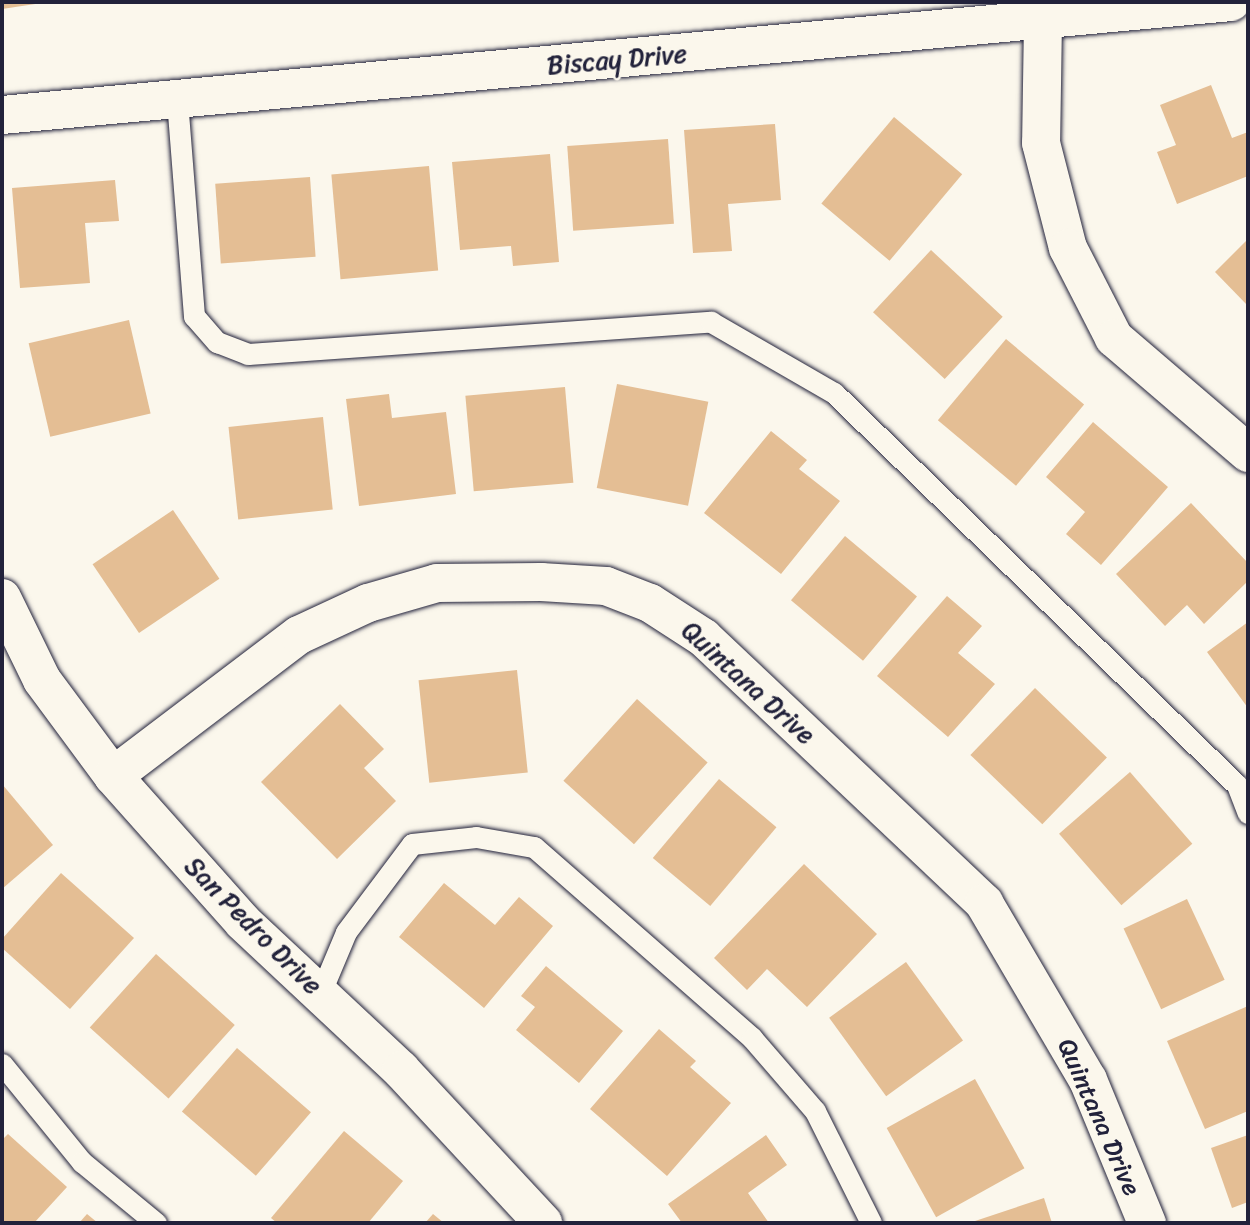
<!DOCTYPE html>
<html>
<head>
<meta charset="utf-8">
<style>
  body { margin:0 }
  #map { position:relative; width:1250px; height:1225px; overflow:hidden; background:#fbf7ec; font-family:Sriracha,sans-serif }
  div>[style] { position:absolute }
  .building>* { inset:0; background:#e4be94; transform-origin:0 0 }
  .roads { filter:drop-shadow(0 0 2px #22223b) drop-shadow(0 0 2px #22223b) }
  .service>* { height:21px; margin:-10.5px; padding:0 10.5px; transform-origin:10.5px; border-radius:10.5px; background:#fbf7ec }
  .minor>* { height:38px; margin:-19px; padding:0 19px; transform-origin:19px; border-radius:19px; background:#fbf7ec }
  span { translate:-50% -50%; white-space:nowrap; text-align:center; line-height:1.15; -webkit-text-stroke:5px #fbf7ec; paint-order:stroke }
  .street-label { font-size:26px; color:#22223b }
  .frame { position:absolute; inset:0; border:4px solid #22223b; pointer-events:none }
</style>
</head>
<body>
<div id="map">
  <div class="building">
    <i style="clip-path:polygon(2px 2px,42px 2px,42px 3px,2px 9px)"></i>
    <i style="clip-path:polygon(1211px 85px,1232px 138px,1248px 132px,1248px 176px,1177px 204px,1157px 152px,1176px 145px,1160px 105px)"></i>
    <i style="left:894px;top:117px;width:89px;height:113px;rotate:40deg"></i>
    <i style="clip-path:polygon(775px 124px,781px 200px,728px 204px,732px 251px,693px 253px,684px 130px)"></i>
    <i style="left:668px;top:139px;width:85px;height:101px;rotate:86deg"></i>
    <i style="clip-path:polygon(550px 154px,559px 262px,513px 266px,511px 246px,460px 250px,452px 162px)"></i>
    <i style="left:429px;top:166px;width:105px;height:98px;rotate:85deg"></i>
    <i style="left:310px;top:177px;width:80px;height:95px;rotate:86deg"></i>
    <i style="clip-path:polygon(115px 180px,119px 221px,85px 223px,90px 283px,20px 288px,12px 188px)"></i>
    <i style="clip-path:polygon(1248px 239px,1248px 306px,1215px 272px)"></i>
    <i style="left:931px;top:250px;width:98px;height:85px;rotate:43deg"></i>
    <i style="left:129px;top:320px;width:96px;height:103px;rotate:77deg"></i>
    <i style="left:1006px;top:339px;width:102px;height:106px;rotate:40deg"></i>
    <i style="left:617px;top:384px;width:93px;height:106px;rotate:11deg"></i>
    <i style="left:565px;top:387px;width:96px;height:100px;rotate:85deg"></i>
    <i style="clip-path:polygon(389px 394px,392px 418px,446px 412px,456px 494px,359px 506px,346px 399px)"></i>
    <i style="left:323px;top:417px;width:93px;height:95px;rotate:84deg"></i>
    <i style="clip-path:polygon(1093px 422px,1168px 487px,1101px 565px,1066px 534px,1085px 512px,1046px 477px)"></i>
    <i style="clip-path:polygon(771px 431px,807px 460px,799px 469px,840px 501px,781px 574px,704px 513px)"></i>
    <i style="clip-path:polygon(1191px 503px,1248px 563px,1248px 581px,1204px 624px,1187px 605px,1165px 626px,1116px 574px)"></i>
    <i style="left:173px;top:510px;width:83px;height:97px;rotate:56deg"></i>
    <i style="left:845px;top:536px;width:94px;height:84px;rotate:40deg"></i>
    <i style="clip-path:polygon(947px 596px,982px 626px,958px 653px,995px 684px,948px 737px,877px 676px)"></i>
    <i style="clip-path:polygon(1248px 622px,1248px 708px,1207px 652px)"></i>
    <i style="left:517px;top:670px;width:103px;height:99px;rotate:84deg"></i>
    <i style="left:1035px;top:688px;width:100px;height:93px;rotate:44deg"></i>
    <i style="left:637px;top:699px;width:95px;height:110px;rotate:42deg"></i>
    <i style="clip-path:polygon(340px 704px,384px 749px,364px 768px,396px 801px,337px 859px,261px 782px)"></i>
    <i style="left:1130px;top:772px;width:95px;height:94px;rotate:49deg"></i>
    <i style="left:719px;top:779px;width:75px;height:103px;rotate:40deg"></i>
    <i style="clip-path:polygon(2px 784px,53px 845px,2px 889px)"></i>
    <i style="clip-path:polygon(804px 864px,877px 934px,807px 1007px,767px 969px,747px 990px,714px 958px)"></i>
    <i style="clip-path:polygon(61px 873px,134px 938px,70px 1009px,2px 948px,2px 939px)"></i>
    <i style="clip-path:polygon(444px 883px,495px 925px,519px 897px,553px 926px,484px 1008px,399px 937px)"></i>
    <i style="left:1187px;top:899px;width:89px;height:70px;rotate:65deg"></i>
    <i style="left:156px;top:954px;width:106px;height:99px;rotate:42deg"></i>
    <i style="left:906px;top:962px;width:97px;height:95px;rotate:54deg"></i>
    <i style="clip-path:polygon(546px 966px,623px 1031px,579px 1083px,516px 1030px,535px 1007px,521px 996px)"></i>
    <i style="clip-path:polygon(1248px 1006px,1248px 1111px,1205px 1129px,1167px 1041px)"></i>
    <i style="clip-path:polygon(659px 1029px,696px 1061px,690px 1067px,731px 1103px,667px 1176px,590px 1109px)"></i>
    <i style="left:237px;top:1048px;width:98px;height:84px;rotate:41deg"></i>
    <i style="left:975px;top:1079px;width:102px;height:101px;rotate:61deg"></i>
    <i style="clip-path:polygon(344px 1131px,403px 1181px,368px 1223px,277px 1223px,271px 1218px)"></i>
    <i style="clip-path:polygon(8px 1134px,67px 1187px,34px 1223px,2px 1223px,2px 1140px)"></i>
    <i style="clip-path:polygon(766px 1135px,787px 1165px,748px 1193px,769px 1223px,682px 1223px,668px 1204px)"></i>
    <i style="clip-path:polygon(1248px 1135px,1248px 1202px,1232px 1208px,1211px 1148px)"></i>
    <i style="clip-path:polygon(1044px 1198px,1052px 1223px,969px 1223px)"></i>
    <i style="clip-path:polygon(87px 1214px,98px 1223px,79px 1223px)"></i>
    <i style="clip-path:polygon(433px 1214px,444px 1223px,425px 1223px)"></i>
  </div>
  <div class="roads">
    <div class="service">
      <i style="left:177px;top:100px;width:217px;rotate:85.5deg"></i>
      <i style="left:194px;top:316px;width:35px;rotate:49deg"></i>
      <i style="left:217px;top:342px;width:33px;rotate:21deg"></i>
      <i style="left:248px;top:354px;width:464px;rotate:-4deg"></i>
      <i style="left:711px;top:322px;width:142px;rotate:30deg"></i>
      <i style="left:834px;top:393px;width:562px;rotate:44.21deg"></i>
      <i style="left:1237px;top:785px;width:30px;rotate:69deg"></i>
      <i style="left:320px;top:994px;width:67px;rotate:-67.2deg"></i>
      <i style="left:346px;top:932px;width:110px;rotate:-53.1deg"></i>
      <i style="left:412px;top:844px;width:64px;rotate:-6.2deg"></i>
      <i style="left:476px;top:837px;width:59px;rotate:9.8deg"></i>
      <i style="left:534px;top:847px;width:290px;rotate:41.2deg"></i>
      <i style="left:752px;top:1038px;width:96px;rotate:49.2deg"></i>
      <i style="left:815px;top:1111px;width:125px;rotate:63.4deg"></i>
      <i style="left:2px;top:1064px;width:127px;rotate:50.8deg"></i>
      <i style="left:82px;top:1162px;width:96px;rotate:39.5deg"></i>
    </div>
    <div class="minor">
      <i style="left:1043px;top:21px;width:122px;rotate:90.9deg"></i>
      <i style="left:1041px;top:143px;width:108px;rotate:75.6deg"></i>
      <i style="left:1068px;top:248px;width:101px;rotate:62.9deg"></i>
      <i style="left:1114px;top:338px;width:177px;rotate:40.6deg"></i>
      <i style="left:2px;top:115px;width:1234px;rotate:-5.25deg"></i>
      <i style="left:2px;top:598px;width:91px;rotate:64deg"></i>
      <i style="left:42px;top:680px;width:119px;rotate:53.5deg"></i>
      <i style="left:113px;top:776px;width:195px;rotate:48.3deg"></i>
      <i style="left:243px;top:922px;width:216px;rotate:43.1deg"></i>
      <i style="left:401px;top:1070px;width:209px;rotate:47.1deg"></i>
      <i style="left:113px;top:776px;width:233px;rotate:-37.2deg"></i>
      <i style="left:299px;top:635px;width:76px;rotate:-24.9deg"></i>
      <i style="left:368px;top:603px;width:72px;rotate:-16.2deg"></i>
      <i style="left:437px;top:583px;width:104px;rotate:-0.6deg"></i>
      <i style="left:541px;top:582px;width:65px;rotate:3.5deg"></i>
      <i style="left:606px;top:586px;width:47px;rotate:21.1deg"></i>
      <i style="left:650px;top:603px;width:64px;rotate:32.9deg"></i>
      <i style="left:704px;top:638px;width:386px;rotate:43.4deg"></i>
      <i style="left:984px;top:903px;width:205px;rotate:59.6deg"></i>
      <i style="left:1088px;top:1080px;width:155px;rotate:67.6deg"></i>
    </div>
  </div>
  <div class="street-label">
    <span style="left:617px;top:60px;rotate:-5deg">Biscay Drive</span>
    <span style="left:748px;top:683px;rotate:42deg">Quintana Drive</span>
    <span style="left:253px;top:926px;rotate:45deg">San Pedro Drive</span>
    <span style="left:1099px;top:1117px;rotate:66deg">Quintana Drive</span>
  </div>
  <div class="frame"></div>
</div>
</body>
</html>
